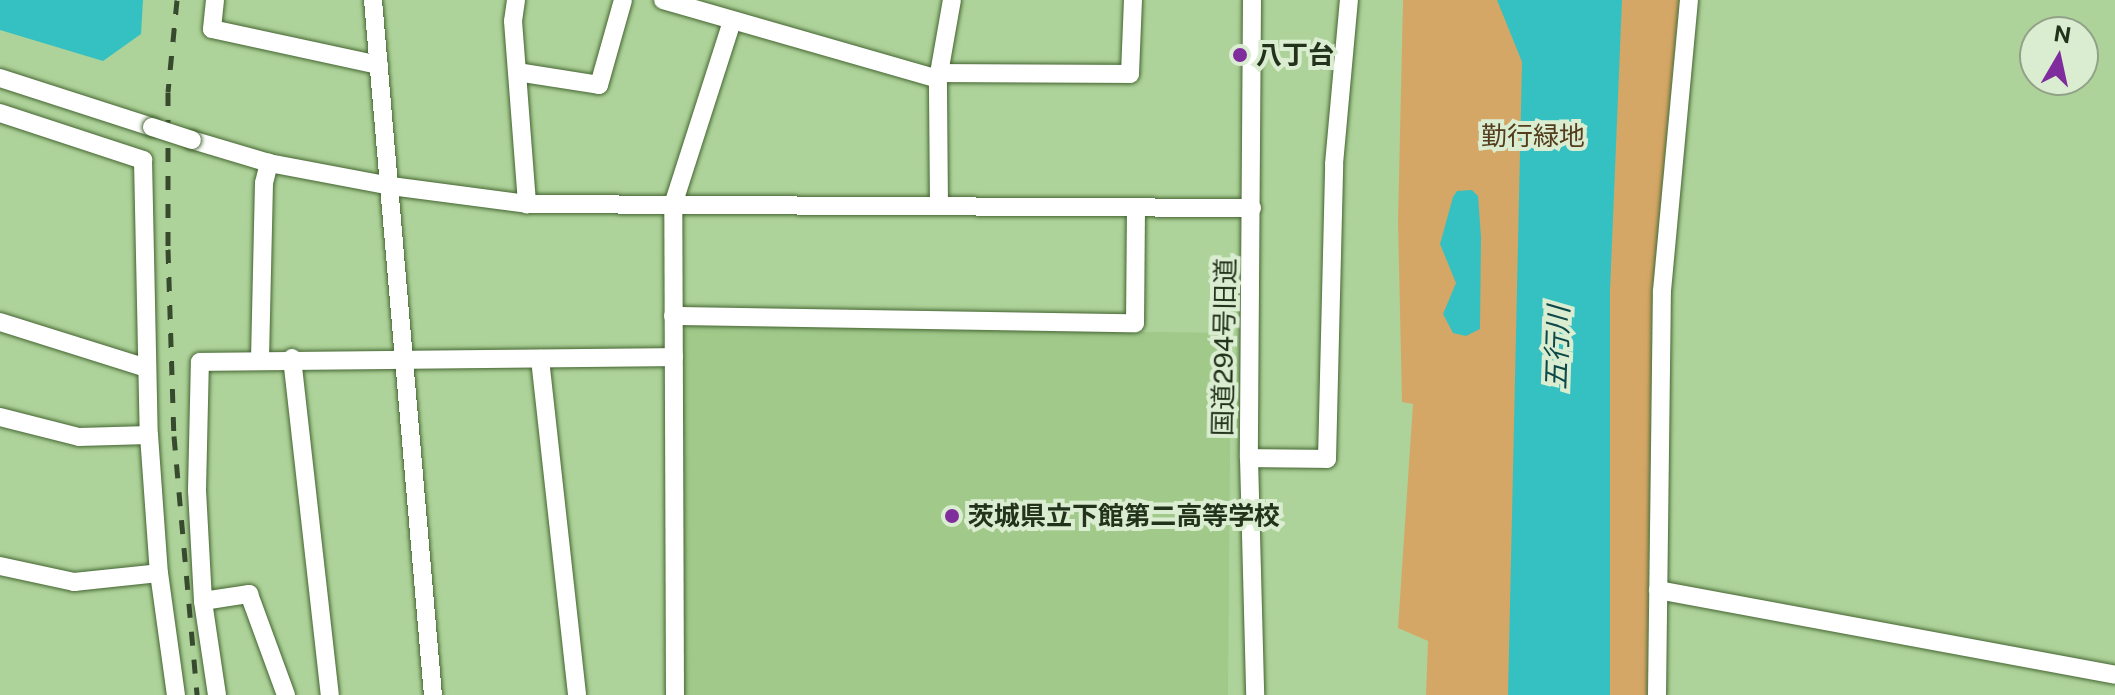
<!DOCTYPE html>
<html>
<head>
<meta charset="utf-8">
<style>
  body { margin:0 }
  #map { position:relative; width:2115px; height:695px; overflow:hidden; background:#aed39a; font-family:"Public Sans","Noto Sans JP",sans-serif }
  div>[style] { position:absolute }
  .built>* { inset:0; background:#a0c98a }
  .green>* { inset:0; background:#d5a766 }
  .water>* { inset:0; background:#35c1c1 }
  .roads { filter:drop-shadow(0 0 2px #456532) drop-shadow(0 0 2px #456532) }
  .minor>* { height:18px; margin:-9px; padding:0 9px; transform-origin:9px; border-radius:9px; background:#fff }
  .rail>* { height:5px; margin-top:-2.5px; transform-origin:0; background:repeating-linear-gradient(90deg,#374a2e 0 14px,transparent 0 28px) }
  .bridges { filter:drop-shadow(0 0 2px #456532) drop-shadow(0 0 2px #456532) }
  .minor-bridge>* { height:18px; margin:-9px; padding:0 9px; transform-origin:9px; border-radius:9px; background:#fff }
  .dots>* { width:22px; height:22px; translate:-50% -50%; box-sizing:border-box; border:4px solid #daedd1; border-radius:50% }
  span { translate:-50% -50%; white-space:nowrap; text-align:center; line-height:1.15; -webkit-text-stroke:8px #daedd1; paint-order:stroke }
  .poi-label { font-size:26px; color:#23321b; font-weight:700 }
  .left { translate:0 -50%; text-align:left }
  .park-label { font-size:26px; color:#543d1c }
  .street-label { font-size:26px; color:#23321b }
  .water-label { font-size:28px; color:#0d4949; font-style:italic }
  .north { position:absolute; left:2019px; top:16px; width:80px; height:80px; box-sizing:border-box; background:#daedd1; border:2px solid #91a288; border-radius:50%; rotate:9deg; font-size:22px; font-weight:700; line-height:32px; text-align:center; color:#23321b }
  .north::after { content:''; display:block; margin:auto; width:28px; height:36px; background:#7f2d9d; clip-path:polygon(50% 0,100% 100%,50% 72%,0 100%) }
</style>
</head>
<body>
<div id="map">
  <div class="built">
    <i style="clip-path:polygon(687px 326px,1231px 333px,1228px 695px,668px 695px,680px 336px)"></i>
  </div>
  <div class="green">
    <i style="clip-path:polygon(1403px 0,1679px 0,1652px 293px,1647px 695px,1426px 695px,1428px 641px,1398px 628px,1413px 404px,1402px 402px,1398px 221px)"></i>
  </div>
  <div class="water">
    <i style="clip-path:polygon(0 0,143px 0,141px 34px,103px 61px,0 30px)"></i>
    <i style="clip-path:polygon(1497px 0,1622px 0,1610px 291px,1610px 695px,1508px 695px,1522px 62px)"></i>
    <i style="clip-path:polygon(1472px 190px,1478px 196px,1481px 237px,1480px 329px,1466px 336px,1453px 333px,1443px 314px,1456px 283px,1440px 244px,1453px 197px,1457px 191px)"></i>
  </div>
  <div class="roads">
    <div class="minor">
      <i style="left:215px;top:0;width:29px;rotate:96deg"></i>
      <i style="left:212px;top:29px;width:171px;rotate:12.2deg"></i>
      <i style="left:373px;top:0;width:698px;rotate:85.07deg"></i>
      <i style="left:516px;top:0;width:21px;rotate:98deg"></i>
      <i style="left:513px;top:21px;width:184px;rotate:85.6deg"></i>
      <i style="left:663px;top:0;width:286px;rotate:16deg"></i>
      <i style="left:1252px;top:0;width:458px;rotate:90.4deg"></i>
      <i style="left:1249px;top:458px;width:237px;rotate:88.5deg"></i>
      <i style="left:517px;top:72px;width:83px;rotate:9deg"></i>
      <i style="left:599px;top:85px;width:88px;rotate:-74.2deg"></i>
      <i style="left:939px;top:73px;width:191px;rotate:0.3deg"></i>
      <i style="left:1130px;top:74px;width:74px;rotate:-87.7deg"></i>
      <i style="left:0;top:78px;width:160px;rotate:17.9deg"></i>
      <i style="left:0;top:113px;width:151px;rotate:18.2deg"></i>
      <i style="left:143px;top:160px;width:275px;rotate:88.8deg"></i>
      <i style="left:149px;top:435px;width:138px;rotate:85.9deg"></i>
      <i style="left:159px;top:573px;width:123px;rotate:82.1deg"></i>
      <i style="left:192px;top:140px;width:80px;rotate:16.6deg"></i>
      <i style="left:269px;top:163px;width:124px;rotate:10.7deg"></i>
      <i style="left:391px;top:186px;width:137px;rotate:7.5deg"></i>
      <i style="left:527px;top:204px;width:725px;rotate:0.32deg"></i>
      <i style="left:939px;top:206px;width:127px;rotate:-90.5deg"></i>
      <i style="left:938px;top:79px;width:80px;rotate:-80deg"></i>
      <i style="left:673px;top:316px;width:462px;rotate:0.9deg"></i>
      <i style="left:1135px;top:323px;width:116px;rotate:-89.5deg"></i>
      <i style="left:0;top:322px;width:154px;rotate:17.4deg"></i>
      <i style="left:292px;top:358px;width:339px;rotate:83.6deg"></i>
      <i style="left:260px;top:359px;width:176px;rotate:-88.7deg"></i>
      <i style="left:264px;top:183px;width:21px;rotate:-76deg"></i>
      <i style="left:540px;top:359px;width:338px;rotate:83.7deg"></i>
      <i style="left:0;top:417px;width:81px;rotate:14.2deg"></i>
      <i style="left:79px;top:437px;width:70px;rotate:-1.6deg"></i>
      <i style="left:1249px;top:458px;width:78px;rotate:0.7deg"></i>
      <i style="left:1327px;top:459px;width:295px;rotate:-88.6deg"></i>
      <i style="left:1334px;top:164px;width:165px;rotate:-84.8deg"></i>
      <i style="left:0;top:566px;width:76px;rotate:12.2deg"></i>
      <i style="left:74px;top:582px;width:85px;rotate:-6deg"></i>
      <i style="left:1658px;top:590px;width:465px;rotate:10.5deg"></i>
      <i style="left:203px;top:601px;width:47px;rotate:-8.7deg"></i>
      <i style="left:249px;top:594px;width:108px;rotate:69.9deg"></i>
      <i style="left:217px;top:695px;width:95px;rotate:-98.5deg"></i>
      <i style="left:203px;top:601px;width:111px;rotate:-93.1deg"></i>
      <i style="left:197px;top:490px;width:128px;rotate:-88.7deg"></i>
      <i style="left:200px;top:362px;width:474px;rotate:-0.6deg"></i>
      <i style="left:675px;top:695px;width:490px;rotate:-90.2deg"></i>
      <i style="left:673px;top:205px;width:193px;rotate:-72.2deg"></i>
      <i style="left:1657px;top:695px;width:404px;rotate:-89.3deg"></i>
      <i style="left:1662px;top:291px;width:292px;rotate:-84.7deg"></i>
    </div>
  </div>
  <div class="rail">
    <i style="left:177px;top:0;width:92px;rotate:95.6deg"></i>
    <i style="left:168px;top:92px;width:157px;rotate:90deg"></i>
    <i style="left:168px;top:249px;width:187px;rotate:88.2deg"></i>
    <i style="left:174px;top:436px;width:260px;rotate:84.9deg"></i>
  </div>
  <div class="bridges">
    <div class="minor-bridge">
      <i style="left:152px;top:127px;width:42px;rotate:18deg"></i>
    </div>
  </div>
  <div class="dots">
    <i style="left:1240px;top:55px;background:#7f2d9d"></i>
    <i style="left:952px;top:516px;background:#7f2d9d"></i>
  </div>
  <div class="poi-label">
    <span class="left" style="left:1256px;top:55px">八丁台</span>
    <span class="left" style="left:968px;top:516px">茨城県立下館第二高等学校</span>
  </div>
  <div class="park-label">
    <span style="left:1533px;top:136px">勤行緑地</span>
  </div>
  <div class="street-label">
    <span style="left:1224px;top:347px;rotate:-89deg">国道294号旧道</span>
  </div>
  <div class="water-label">
    <span style="left:1557px;top:348px;rotate:-88deg">五行川</span>
  </div>
  <div class="north">N</div>
</div>
</body>
</html>
